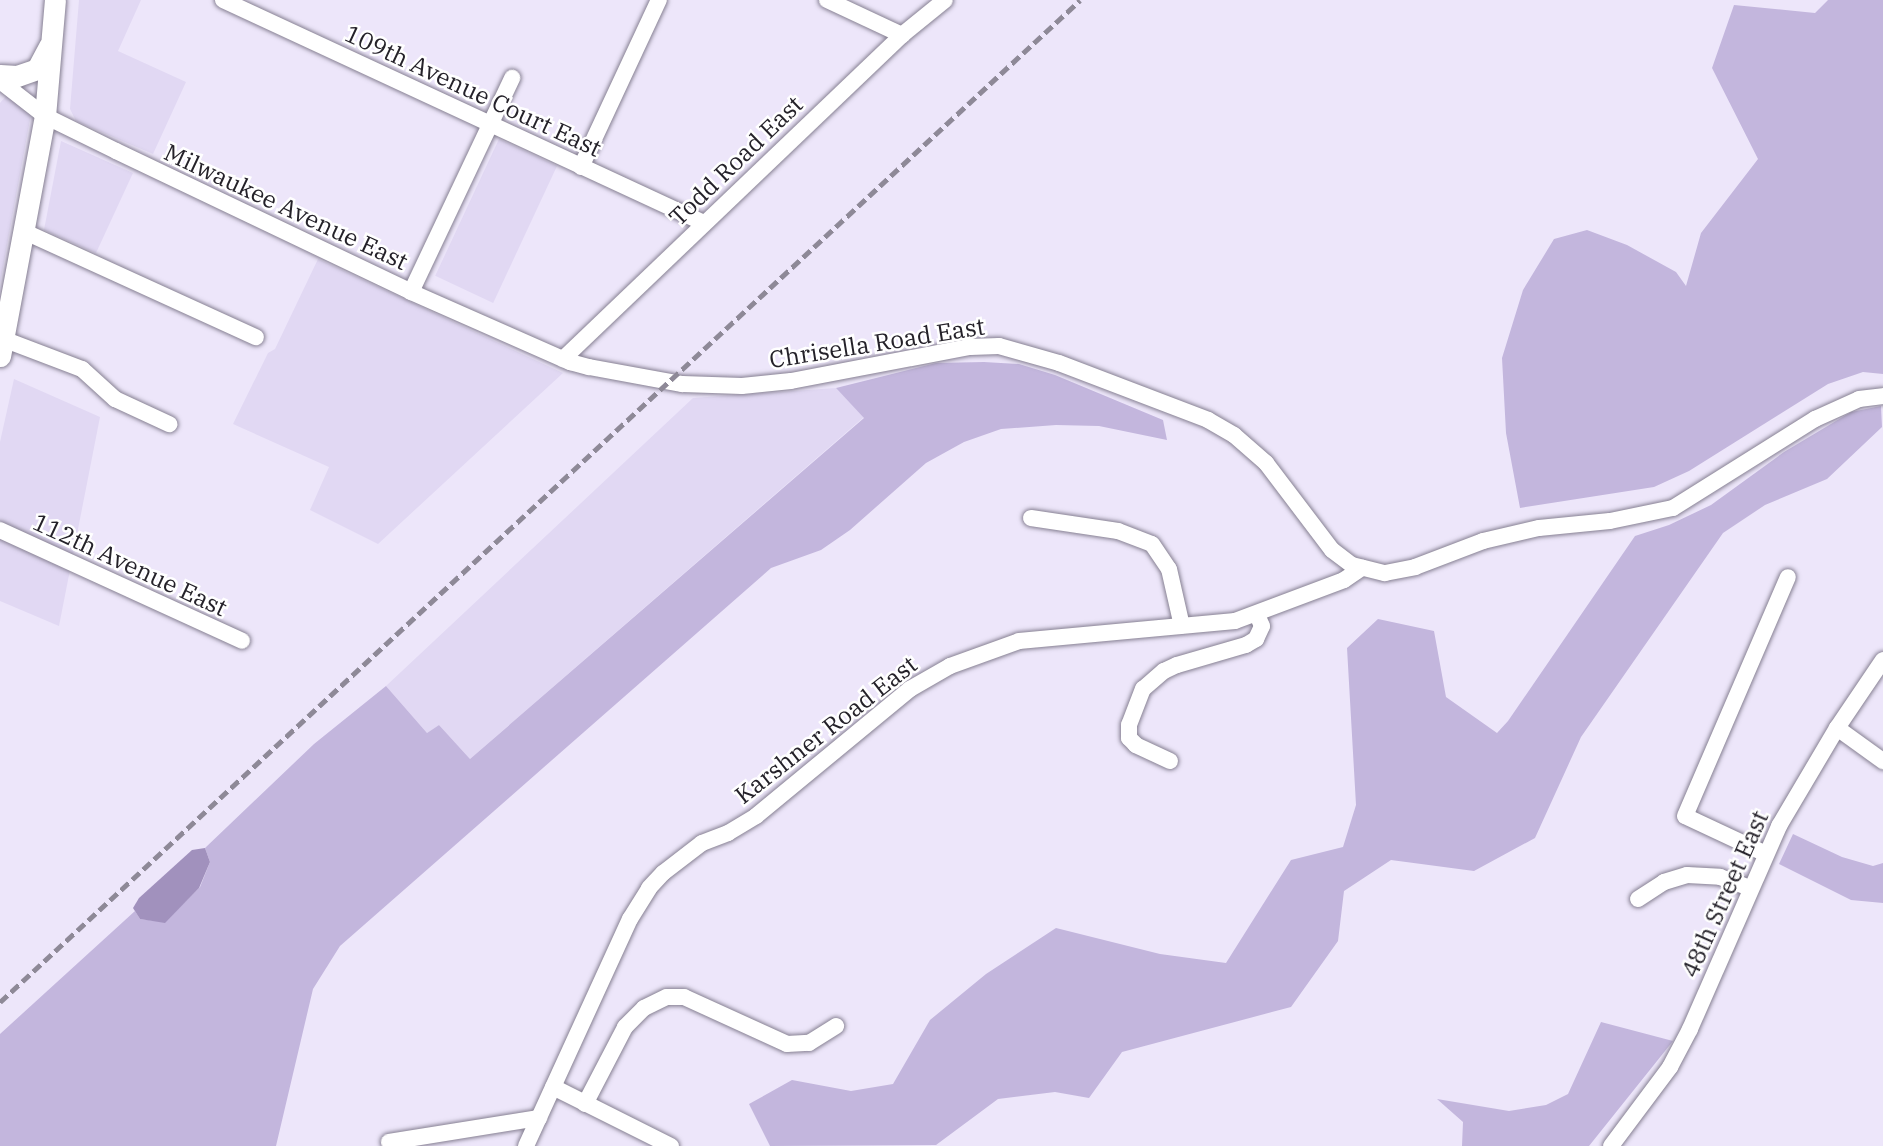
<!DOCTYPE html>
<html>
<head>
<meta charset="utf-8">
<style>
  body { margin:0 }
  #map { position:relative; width:1883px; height:1146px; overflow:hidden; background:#ede6fa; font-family:"IBM Plex Serif",serif }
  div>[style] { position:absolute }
  .built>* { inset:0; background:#e1d8f3; transform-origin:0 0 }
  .green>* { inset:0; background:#c3b6dd }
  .water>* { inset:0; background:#a191bd }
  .roads { filter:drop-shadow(0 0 2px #868092) drop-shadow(0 0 2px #868092) }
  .minor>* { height:16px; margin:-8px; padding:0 8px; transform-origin:8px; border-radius:8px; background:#fff }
  .major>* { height:21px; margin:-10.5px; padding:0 10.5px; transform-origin:10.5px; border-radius:10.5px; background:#fff }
  .rail>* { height:4.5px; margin-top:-2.25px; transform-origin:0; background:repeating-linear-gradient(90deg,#8e8997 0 10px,transparent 0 15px) }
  span { translate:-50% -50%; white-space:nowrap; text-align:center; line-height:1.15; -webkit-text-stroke:5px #fff; paint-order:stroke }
  .street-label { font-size:24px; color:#242129 }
</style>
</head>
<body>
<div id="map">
  <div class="built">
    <i style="clip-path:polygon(79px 0,141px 0,118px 51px,186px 82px,153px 154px,76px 121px,70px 109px)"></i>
    <i style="clip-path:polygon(7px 95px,31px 114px,0 284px,0 103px)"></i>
    <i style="left:499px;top:139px;width:64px;height:151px;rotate:25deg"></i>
    <i style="clip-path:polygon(61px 141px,133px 173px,96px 253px,44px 230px)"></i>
    <i style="clip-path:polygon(318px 259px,563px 373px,378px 544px,310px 510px,329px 467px,233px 424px,268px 353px,275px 349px)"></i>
    <i style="clip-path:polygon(14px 379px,100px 417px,59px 626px,0 601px,0 442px)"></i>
    <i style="clip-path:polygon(836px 388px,864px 417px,470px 759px,439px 725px,427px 733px,386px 686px,693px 398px)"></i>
  </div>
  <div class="green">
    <i style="clip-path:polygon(1828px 0,1883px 0,1883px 374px,1863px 372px,1828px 384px,1689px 471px,1654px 487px,1520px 508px,1506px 433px,1502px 358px,1523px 290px,1554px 239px,1587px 230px,1627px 245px,1676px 272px,1686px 286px,1701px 233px,1758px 159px,1712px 68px,1734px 5px,1815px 13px)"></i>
    <i style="clip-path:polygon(984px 362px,1019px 364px,1055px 375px,1163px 420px,1167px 440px,1099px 426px,1056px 425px,1001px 429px,964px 442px,926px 463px,850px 530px,821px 550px,771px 568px,340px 946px,313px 989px,276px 1146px,0 1146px,0 1034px,135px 911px,140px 919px,165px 922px,200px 887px,210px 862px,205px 848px,314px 744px,386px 686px,427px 733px,439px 725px,470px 759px,864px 418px,836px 388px,936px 363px)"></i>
    <i style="clip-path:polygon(1881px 406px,1882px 427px,1827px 479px,1765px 505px,1723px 533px,1581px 737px,1535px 838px,1474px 871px,1391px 860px,1344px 891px,1338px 941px,1291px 1007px,1122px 1052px,1089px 1098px,1055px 1092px,998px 1099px,936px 1145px,770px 1146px,749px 1104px,792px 1080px,851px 1091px,893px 1084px,930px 1020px,986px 974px,1056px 928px,1160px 954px,1226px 963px,1291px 860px,1343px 847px,1356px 805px,1347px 648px,1378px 619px,1434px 631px,1446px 697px,1497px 733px,1508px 721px,1635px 536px,1669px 525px,1711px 505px,1784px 452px,1851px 412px)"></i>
    <i style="clip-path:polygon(1793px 834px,1842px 857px,1873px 866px,1883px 863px,1883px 903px,1851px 900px,1779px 864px)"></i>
    <i style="clip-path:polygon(1601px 1022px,1673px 1041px,1589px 1146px,1462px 1146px,1463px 1122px,1437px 1099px,1509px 1111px,1546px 1105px,1568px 1094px)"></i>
  </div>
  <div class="water">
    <i style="clip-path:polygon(205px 848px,210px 862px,199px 888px,165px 923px,140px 919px,133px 908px,139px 898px,192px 850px)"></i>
  </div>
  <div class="roads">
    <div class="minor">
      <i style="left:223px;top:0;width:530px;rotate:24.87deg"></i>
      <i style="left:827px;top:0;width:83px;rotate:25deg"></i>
      <i style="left:0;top:81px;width:57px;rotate:37.9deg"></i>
      <i style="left:45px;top:116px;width:79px;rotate:26.2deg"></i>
      <i style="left:116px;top:151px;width:327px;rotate:25.5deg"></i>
      <i style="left:411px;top:292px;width:174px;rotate:23.8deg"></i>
      <i style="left:570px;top:362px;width:20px;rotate:15deg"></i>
      <i style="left:589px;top:367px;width:95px;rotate:10.4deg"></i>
      <i style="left:682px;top:384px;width:60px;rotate:1.9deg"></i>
      <i style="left:742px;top:386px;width:49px;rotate:-5.8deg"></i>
      <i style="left:791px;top:381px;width:182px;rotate:-10.8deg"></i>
      <i style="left:970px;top:347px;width:29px;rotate:-2deg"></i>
      <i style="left:999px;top:346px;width:62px;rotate:15.8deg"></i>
      <i style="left:1059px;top:363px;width:160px;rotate:20.9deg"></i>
      <i style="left:1208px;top:420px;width:30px;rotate:30deg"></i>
      <i style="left:1234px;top:435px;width:43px;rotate:41.2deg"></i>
      <i style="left:1266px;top:463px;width:109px;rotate:52.8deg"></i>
      <i style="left:1332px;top:550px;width:25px;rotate:37deg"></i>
      <i style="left:1352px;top:565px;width:34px;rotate:14deg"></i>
      <i style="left:1385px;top:573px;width:31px;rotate:-11deg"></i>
      <i style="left:1415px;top:567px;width:73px;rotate:-20.9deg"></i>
      <i style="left:1483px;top:541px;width:57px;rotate:-13.1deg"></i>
      <i style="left:1539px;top:528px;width:71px;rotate:-5.6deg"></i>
      <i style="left:1610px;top:521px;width:64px;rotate:-11.7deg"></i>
      <i style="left:1673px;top:508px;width:168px;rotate:-32.1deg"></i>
      <i style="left:1815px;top:419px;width:48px;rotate:-24.4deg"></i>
      <i style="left:1859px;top:399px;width:24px;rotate:-7deg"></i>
      <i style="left:581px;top:167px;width:184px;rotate:-65deg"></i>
      <i style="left:23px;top:231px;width:256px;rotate:24.5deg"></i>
      <i style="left:411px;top:292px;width:237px;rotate:-64.7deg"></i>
      <i style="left:3px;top:339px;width:85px;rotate:20.8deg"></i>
      <i style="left:82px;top:369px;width:45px;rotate:42.3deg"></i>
      <i style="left:115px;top:399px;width:60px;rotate:24.8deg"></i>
      <i style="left:563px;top:359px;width:469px;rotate:-43.7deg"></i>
      <i style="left:902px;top:35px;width:55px;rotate:-39.1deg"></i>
      <i style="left:1031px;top:518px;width:88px;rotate:8.5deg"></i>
      <i style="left:1118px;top:531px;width:36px;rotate:21deg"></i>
      <i style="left:1152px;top:544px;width:30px;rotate:56deg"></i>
      <i style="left:1169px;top:569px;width:58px;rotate:77.2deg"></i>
      <i style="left:0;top:530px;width:266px;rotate:24.6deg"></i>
      <i style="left:1837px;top:728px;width:57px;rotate:35.7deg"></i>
      <i style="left:1170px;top:761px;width:38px;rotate:-155deg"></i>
      <i style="left:1136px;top:745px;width:10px;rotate:-135deg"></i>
      <i style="left:1129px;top:738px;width:13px;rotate:-90deg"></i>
      <i style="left:1129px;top:725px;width:39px;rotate:-69deg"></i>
      <i style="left:1143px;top:689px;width:28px;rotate:-41deg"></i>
      <i style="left:1164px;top:671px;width:14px;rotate:-25deg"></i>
      <i style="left:1177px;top:665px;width:72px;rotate:-16.2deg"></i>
      <i style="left:1246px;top:645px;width:12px;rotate:-31deg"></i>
      <i style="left:1256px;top:639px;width:14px;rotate:-65deg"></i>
      <i style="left:1262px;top:626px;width:12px;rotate:-114deg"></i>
      <i style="left:1766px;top:854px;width:89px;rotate:-154.9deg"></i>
      <i style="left:1685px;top:816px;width:260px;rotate:-66.7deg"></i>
      <i style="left:1638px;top:899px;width:31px;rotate:-33deg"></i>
      <i style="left:1664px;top:882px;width:24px;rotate:-17deg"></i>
      <i style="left:1687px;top:875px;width:33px;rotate:3deg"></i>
      <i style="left:1720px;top:877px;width:32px;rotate:20deg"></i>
      <i style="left:553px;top:1087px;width:132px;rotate:26.6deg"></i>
      <i style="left:585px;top:1104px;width:87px;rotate:-62.5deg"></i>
      <i style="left:625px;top:1027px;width:27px;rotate:-45deg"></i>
      <i style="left:644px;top:1008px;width:25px;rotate:-26deg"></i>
      <i style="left:667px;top:997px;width:17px"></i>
      <i style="left:684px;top:997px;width:113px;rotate:24.5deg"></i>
      <i style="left:787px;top:1044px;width:22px;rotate:-3deg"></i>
      <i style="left:809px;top:1043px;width:32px;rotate:-32deg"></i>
      <i style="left:389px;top:1142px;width:152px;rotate:-9.1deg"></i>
      <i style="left:526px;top:1146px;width:250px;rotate:-65.4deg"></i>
      <i style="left:630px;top:919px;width:36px;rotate:-58deg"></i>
      <i style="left:649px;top:888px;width:21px;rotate:-47deg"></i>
      <i style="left:663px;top:873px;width:49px;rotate:-37.6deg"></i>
      <i style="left:702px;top:843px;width:28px;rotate:-21deg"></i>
      <i style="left:728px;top:833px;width:33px;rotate:-31deg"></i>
      <i style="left:756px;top:816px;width:200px;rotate:-39.5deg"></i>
      <i style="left:910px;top:689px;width:46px;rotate:-29.9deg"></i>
      <i style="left:950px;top:666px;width:73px;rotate:-19.9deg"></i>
      <i style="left:1019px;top:641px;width:217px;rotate:-5.3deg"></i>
      <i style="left:1235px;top:621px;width:116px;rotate:-20.6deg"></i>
      <i style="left:1344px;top:580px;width:22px;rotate:-34deg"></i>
      <i style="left:1611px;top:1146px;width:99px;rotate:-53.2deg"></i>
      <i style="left:1670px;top:1067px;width:43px;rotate:-62.2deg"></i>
      <i style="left:1690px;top:1029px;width:222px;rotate:-66.3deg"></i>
      <i style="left:1779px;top:826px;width:114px;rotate:-59.4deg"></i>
      <i style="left:1837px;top:728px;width:82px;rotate:-55.9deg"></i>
    </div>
    <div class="major">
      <i style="left:0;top:75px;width:17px;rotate:3deg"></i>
      <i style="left:17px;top:76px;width:21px;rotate:-19deg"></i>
      <i style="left:37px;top:69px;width:26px;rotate:-62deg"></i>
      <i style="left:0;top:356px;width:244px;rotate:-79.4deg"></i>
      <i style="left:45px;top:116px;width:116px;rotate:-85.1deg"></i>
    </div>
  </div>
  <div class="rail">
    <i style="left:0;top:1002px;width:1473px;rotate:-42.85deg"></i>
  </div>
  <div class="street-label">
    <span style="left:473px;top:91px;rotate:25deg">109th Avenue Court East</span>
    <span style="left:736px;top:161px;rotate:-44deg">Todd Road East</span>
    <span style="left:286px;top:207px;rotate:25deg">Milwaukee Avenue East</span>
    <span style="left:877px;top:343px;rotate:-9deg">Chrisella Road East</span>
    <span style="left:130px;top:565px;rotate:25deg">112th Avenue East</span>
    <span style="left:826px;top:730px;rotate:-38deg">Karshner Road East</span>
    <span style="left:1725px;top:894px;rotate:-66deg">48th Street East</span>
  </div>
</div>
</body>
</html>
